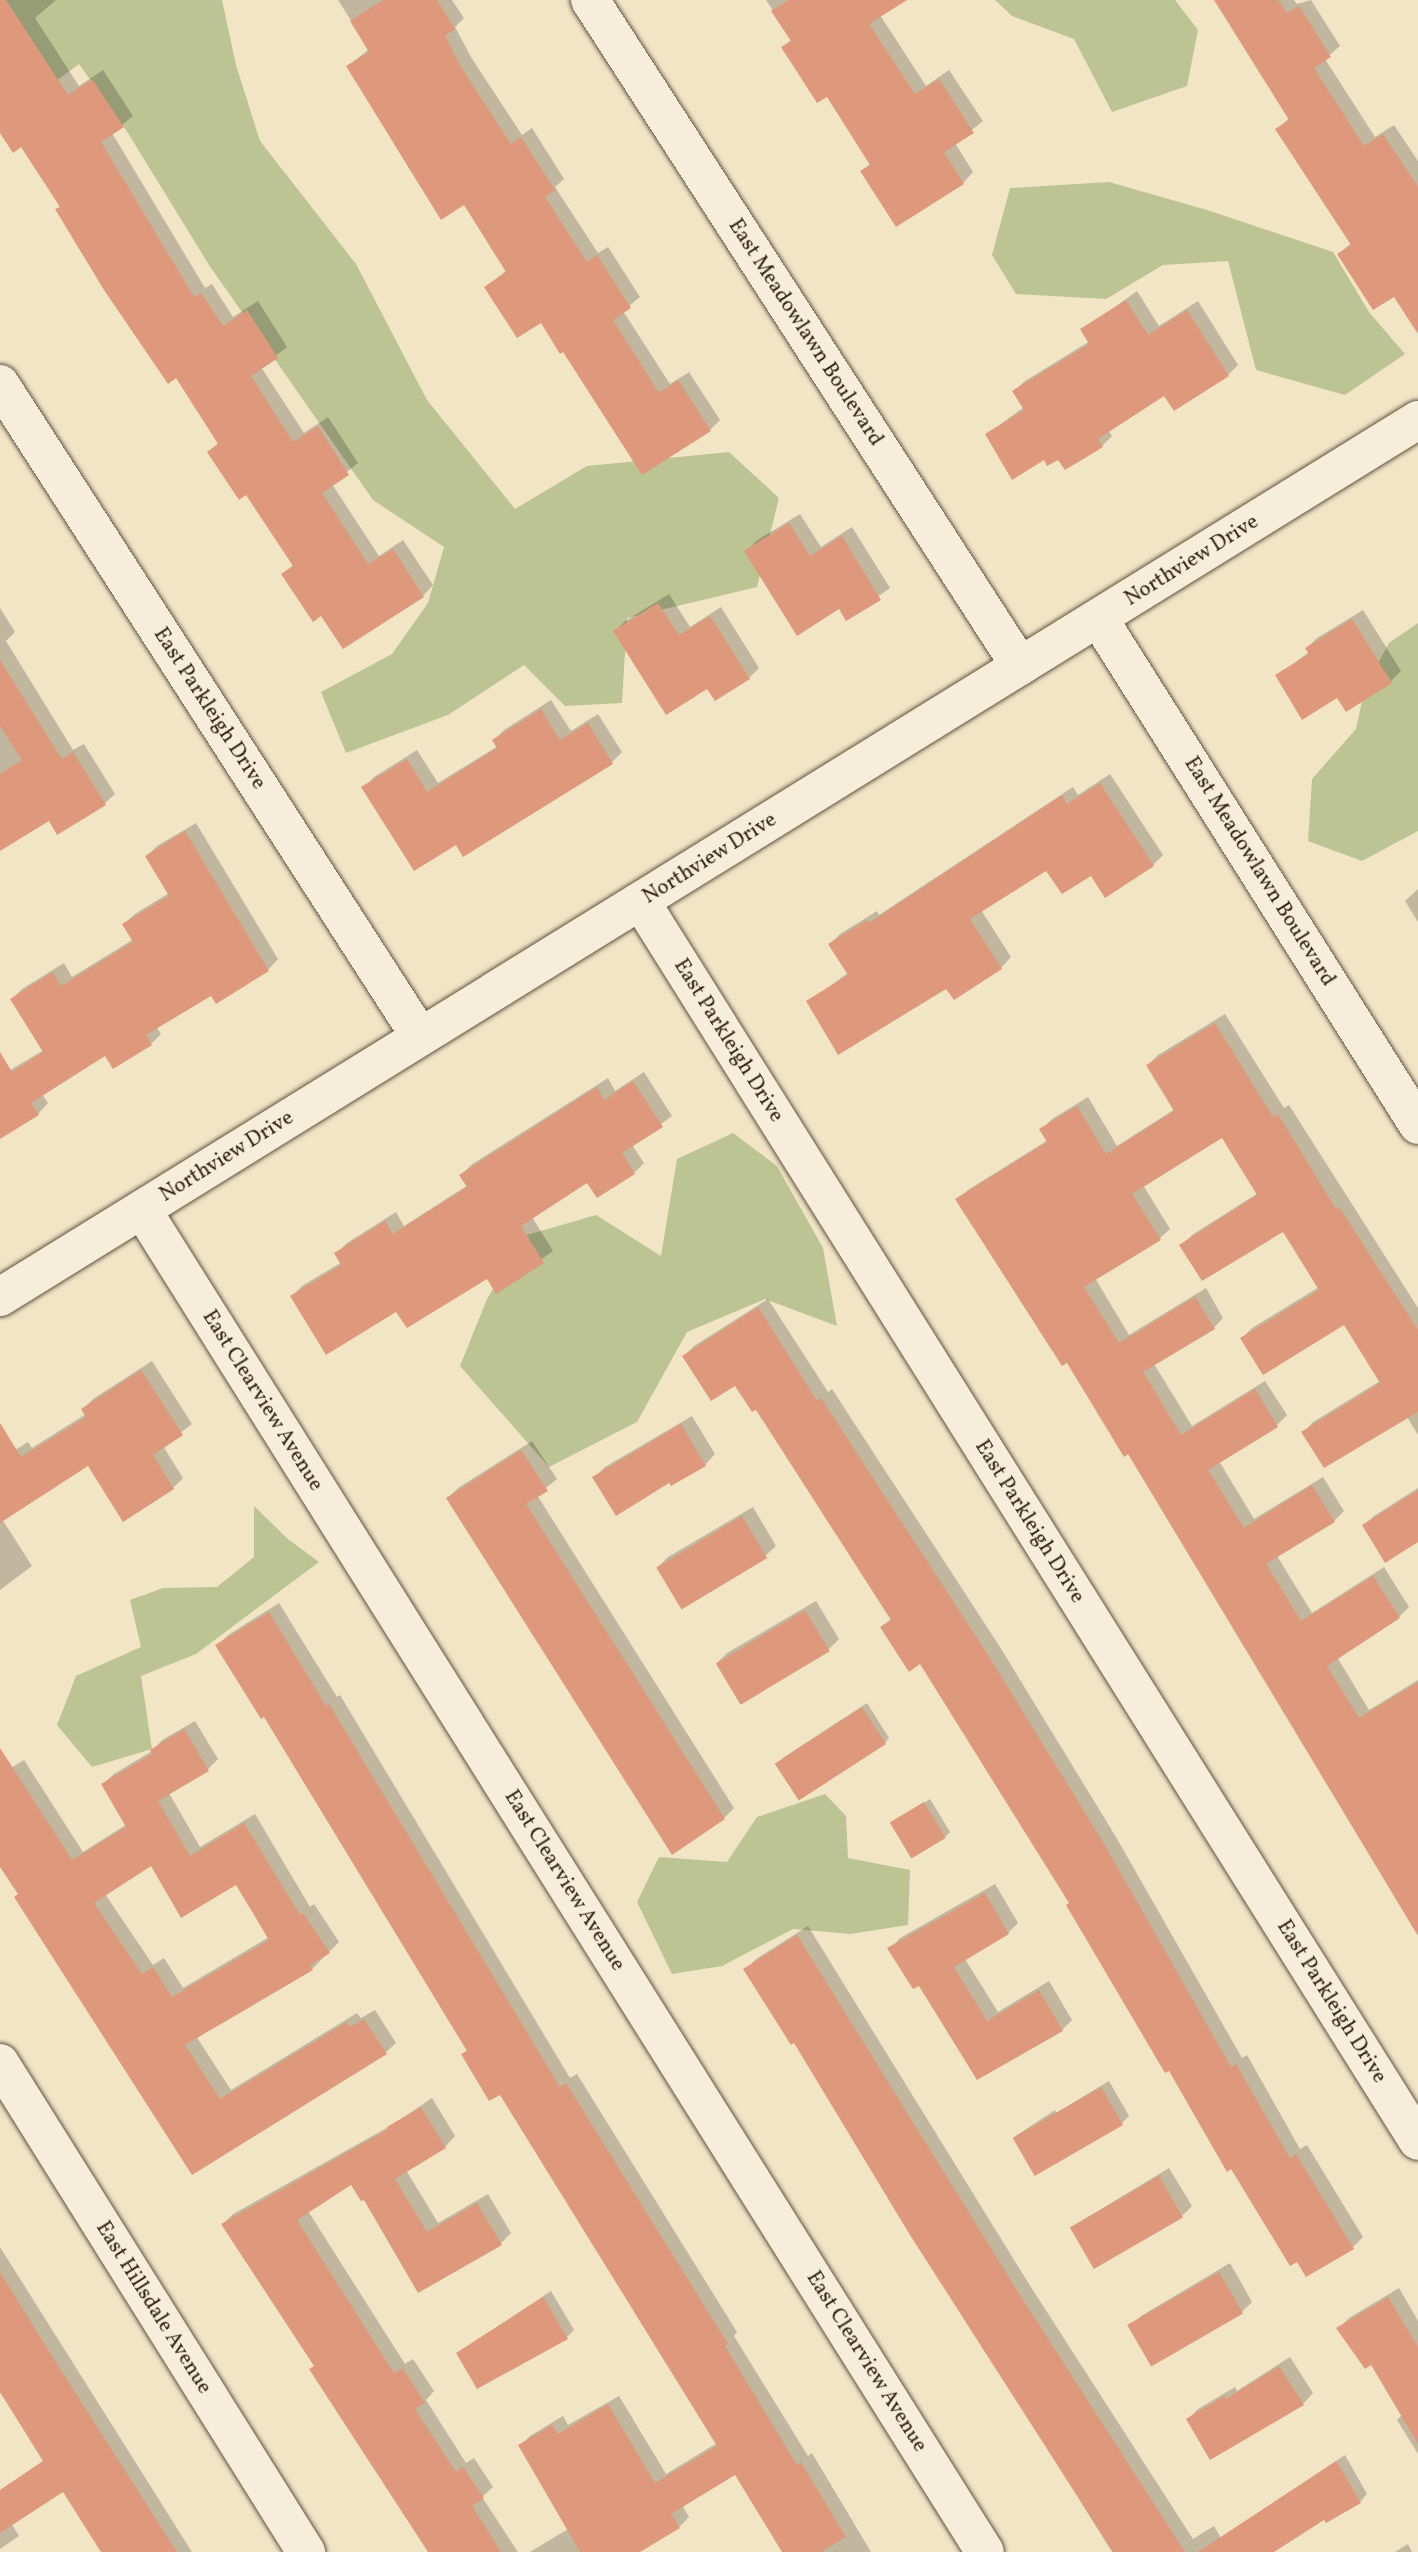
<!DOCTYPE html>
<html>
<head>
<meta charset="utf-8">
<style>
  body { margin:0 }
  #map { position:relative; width:1418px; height:2552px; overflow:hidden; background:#f1e5c6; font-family:Vollkorn,serif }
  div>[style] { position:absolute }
  .green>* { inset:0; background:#bcc494 }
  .shadow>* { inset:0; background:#0003 }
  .building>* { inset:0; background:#de987b; transform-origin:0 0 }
  .roads { filter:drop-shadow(0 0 2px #61533f) drop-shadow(0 0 2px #61533f) }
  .minor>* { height:38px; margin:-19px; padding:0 19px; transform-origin:19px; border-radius:19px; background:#f6eeda }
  span { translate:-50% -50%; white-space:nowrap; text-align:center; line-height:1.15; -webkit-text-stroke:5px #f6eeda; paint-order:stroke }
  .street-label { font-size:21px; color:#312212 }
</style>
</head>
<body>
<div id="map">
  <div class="green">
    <i style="clip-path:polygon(0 0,222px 0,236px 65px,260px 141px,356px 264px,427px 400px,515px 509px,587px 466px,729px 452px,779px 498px,757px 587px,627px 618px,622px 703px,565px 706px,524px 665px,448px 715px,346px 753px,321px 692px,392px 654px,428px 603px,444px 547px,373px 500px,209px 265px,128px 133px,79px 64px,13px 113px)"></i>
    <i style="clip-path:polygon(995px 0,1175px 0,1198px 30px,1187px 86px,1112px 112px,1074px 39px,1012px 16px)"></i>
    <i style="clip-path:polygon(1109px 182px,1207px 210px,1333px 252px,1369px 312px,1405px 354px,1345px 395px,1256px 370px,1228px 261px,1163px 265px,1106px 299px,1016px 294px,992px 255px,1010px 188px)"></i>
    <i style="clip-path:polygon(1418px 623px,1418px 831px,1362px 861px,1308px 841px,1312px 779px,1356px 729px,1365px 687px,1389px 643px)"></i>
    <i style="clip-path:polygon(733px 1133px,777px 1166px,823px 1248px,837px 1326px,765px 1299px,687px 1332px,637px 1422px,549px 1467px,460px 1366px,487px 1299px,527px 1235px,596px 1215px,661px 1256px,677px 1159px)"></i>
    <i style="clip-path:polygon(254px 1506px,288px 1539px,319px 1562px,196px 1654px,141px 1676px,152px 1749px,92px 1767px,57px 1725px,76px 1676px,141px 1647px,130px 1600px,163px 1588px,217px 1587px,254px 1557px)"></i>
    <i style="clip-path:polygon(825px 1794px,846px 1816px,848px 1858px,910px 1870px,908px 1925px,850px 1934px,793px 1929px,722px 1966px,672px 1974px,637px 1902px,659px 1857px,727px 1862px,757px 1817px)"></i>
  </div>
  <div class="shadow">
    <i style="clip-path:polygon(0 0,56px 0,35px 18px,79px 86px,103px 70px,133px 116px,112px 133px,205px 288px,212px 284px,233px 317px,258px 301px,287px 347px,261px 367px,304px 433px,328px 417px,358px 463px,332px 484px,379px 556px,403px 540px,433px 585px,423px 596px,322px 614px,284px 574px,294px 564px,247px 492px,209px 452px,219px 442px,22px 145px,0 130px)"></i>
    <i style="clip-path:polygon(338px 0,452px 0,464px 18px,455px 27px,471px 57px,522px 135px,532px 128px,564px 179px,555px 187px,598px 253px,608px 247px,640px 297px,623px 311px,670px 384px,689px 372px,720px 420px,710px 430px,564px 350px,541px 321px,486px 287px,507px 270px,465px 203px,441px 218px,409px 168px,348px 66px,369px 49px)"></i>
    <i style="clip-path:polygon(766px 0,899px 0,880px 15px,926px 86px,949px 70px,983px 121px,955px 143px,973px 172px,963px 183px,862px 171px,871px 163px,828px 94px,783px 47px,792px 39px)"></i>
    <i style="clip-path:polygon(1216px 0,1294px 0,1297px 4px,1311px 0,1340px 46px,1325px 59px,1375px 137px,1394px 125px,1418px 161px,1418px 323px,1394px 294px,1339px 254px,1351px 243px,1278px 129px,1290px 117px)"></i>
    <i style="clip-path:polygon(1137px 291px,1159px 326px,1198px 301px,1238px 365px,1228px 375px,1174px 409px,1165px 394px,1108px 430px,1112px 436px,1102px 446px,1044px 458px,987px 434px,1024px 407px,1014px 391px,1025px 381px,1090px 341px,1083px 330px)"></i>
    <i style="clip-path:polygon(800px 514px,821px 547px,852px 527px,890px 588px,847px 619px,839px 607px,746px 552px,756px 541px)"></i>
    <i style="clip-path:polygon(669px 594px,690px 627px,721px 607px,759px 668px,749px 678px,708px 687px,615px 631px,625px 621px)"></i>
    <i style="clip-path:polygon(0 608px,15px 632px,6px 641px,73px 750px,84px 744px,115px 794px,104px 804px,49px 818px,0 847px)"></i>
    <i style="clip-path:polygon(1363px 610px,1401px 671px,1391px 681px,1346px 709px,1337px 696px,1277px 676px,1309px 652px,1307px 648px,1317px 638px)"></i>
    <i style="clip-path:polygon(551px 700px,571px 731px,598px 714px,622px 752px,612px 762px,457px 843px,364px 787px,374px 777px,417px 750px,438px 783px,498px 746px,494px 740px,504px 730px)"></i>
    <i style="clip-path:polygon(1110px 774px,1163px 855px,1153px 865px,1091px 873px,1047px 868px,981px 910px,1011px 957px,1001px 968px,947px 986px,808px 1002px,848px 973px,830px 944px,840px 934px,877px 911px,879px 915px,1073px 787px,1078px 795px)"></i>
    <i style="clip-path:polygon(196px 823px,278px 959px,268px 970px,217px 1001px,212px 993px,156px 1027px,161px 1034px,151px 1044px,106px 1054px,42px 1094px,48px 1103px,38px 1114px,0 1125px,0 1076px,44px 1050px,12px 999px,22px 989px,64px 963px,72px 977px,134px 939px,124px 924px,135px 914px,169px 893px,147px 856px,157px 846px)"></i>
    <i style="clip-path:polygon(1418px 889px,1418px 922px,1405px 901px)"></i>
    <i style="clip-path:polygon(1225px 1014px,1284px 1108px,1289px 1105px,1418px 1308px,1418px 1435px,1407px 1417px,1304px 1432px,1313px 1422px,1380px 1381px,1345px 1323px,1242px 1338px,1252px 1328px,1319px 1287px,1284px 1229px,1182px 1245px,1192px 1235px,1258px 1193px,1222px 1135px,1143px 1185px,1170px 1229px,1160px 1238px,1095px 1278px,1129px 1335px,1206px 1288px,1223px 1318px,1214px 1328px,1154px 1364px,1192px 1426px,1265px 1381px,1287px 1415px,1277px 1425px,1219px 1461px,1254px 1519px,1323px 1477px,1344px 1511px,1334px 1521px,1277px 1556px,1312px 1613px,1384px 1567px,1409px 1607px,1399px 1617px,1337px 1657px,1369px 1710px,1418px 1680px,1418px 1933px,1129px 1452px,958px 1200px,968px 1190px,1048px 1140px,1042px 1129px,1052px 1119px,1088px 1097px,1117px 1146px,1175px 1109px,1148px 1065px,1158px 1055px)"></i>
    <i style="clip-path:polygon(644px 1072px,672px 1116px,632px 1145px,644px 1163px,634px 1173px,588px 1181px,532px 1217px,553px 1251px,497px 1291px,487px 1276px,396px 1309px,292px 1296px,302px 1286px,342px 1262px,337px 1253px,347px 1243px,396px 1212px,404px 1226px,468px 1185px,461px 1175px,471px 1165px,608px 1078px,615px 1091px)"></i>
    <i style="clip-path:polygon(768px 1299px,828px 1392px,832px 1389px,1000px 1647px,1116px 1837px,1242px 2058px,1247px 2055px,1300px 2149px,1307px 2145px,1363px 2237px,1353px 2247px,1307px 2275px,920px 1662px,882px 1627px,892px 1618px,756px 1407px,736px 1383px,684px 1356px,694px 1346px)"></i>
    <i style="clip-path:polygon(152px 1361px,192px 1424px,163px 1446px,183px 1478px,173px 1488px,89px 1464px,2px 1519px,32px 1566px,0 1590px,0 1459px,28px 1442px,32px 1448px,86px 1414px,83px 1409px,93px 1399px)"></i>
    <i style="clip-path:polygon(692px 1416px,715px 1454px,705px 1465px,670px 1480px,595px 1477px,605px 1467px)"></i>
    <i style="clip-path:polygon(532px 1441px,557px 1479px,537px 1495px,734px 1808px,724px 1818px,448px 1498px,458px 1488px)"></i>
    <i style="clip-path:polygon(1418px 1488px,1418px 1540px,1364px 1525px,1374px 1516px)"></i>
    <i style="clip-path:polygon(753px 1507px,776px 1546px,765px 1556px,658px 1567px,668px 1557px)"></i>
    <i style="clip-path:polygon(816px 1601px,839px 1639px,829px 1649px,717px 1663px,727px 1653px)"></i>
    <i style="clip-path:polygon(279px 1603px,337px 1697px,340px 1695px,570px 2078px,577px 2074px,737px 2332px,734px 2336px,808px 2456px,812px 2453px,871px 2552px,783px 2552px,735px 2473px,682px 2505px,689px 2517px,679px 2527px,637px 2552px,530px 2552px,568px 2529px,520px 2446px,530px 2436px,563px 2416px,568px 2425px,619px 2396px,666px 2474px,717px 2443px,500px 2092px,463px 2054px,468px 2049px,265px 1715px,218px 1645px,228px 1635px)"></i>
    <i style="clip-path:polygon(867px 1703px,889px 1738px,885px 1743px,781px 1759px)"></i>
    <i style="clip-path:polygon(evenodd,195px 1721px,218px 1759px,208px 1769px,169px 1793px,200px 1847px,255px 1814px,310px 1907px,314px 1904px,339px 1942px,312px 1969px,196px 2036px,231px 2090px,357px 2013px,361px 2018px,375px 2010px,396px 2043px,385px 2053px,193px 2172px,0 1864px,0 1775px,24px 1760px,83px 1852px,127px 1824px,103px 1784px,114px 1774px,152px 1751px,162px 1740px,195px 1721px,152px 1864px,237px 1883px,269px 1937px,183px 1988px,164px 1958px,153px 1965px,105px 1894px,152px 1864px)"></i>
    <i style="clip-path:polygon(930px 1799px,950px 1832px,945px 1837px,892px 1823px)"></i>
    <i style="clip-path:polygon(995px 1884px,1018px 1923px,1008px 1933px,965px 1959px,998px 2012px,1049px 1981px,1072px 2020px,1062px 2030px,978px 2078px,919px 1984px,890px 1949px,900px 1938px)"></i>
    <i style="clip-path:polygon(808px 1926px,1029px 2284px,1193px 2539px,1214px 2526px,1229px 2552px,1112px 2552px,794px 2041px,746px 1970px,756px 1959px)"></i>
    <i style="clip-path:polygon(1109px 2081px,1129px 2116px,1122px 2123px,1014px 2137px,1055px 2110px,1056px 2113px)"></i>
    <i style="clip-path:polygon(432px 2098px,455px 2136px,445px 2147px,406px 2170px,438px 2223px,488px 2194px,511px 2233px,501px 2243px,419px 2291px,365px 2197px,352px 2183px,308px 2211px,405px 2364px,413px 2359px,434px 2391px,426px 2400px,466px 2463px,474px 2458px,493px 2487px,482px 2497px,518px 2552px,429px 2552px,316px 2365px,223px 2224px,233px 2214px,392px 2125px)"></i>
    <i style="clip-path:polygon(1169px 2168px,1192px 2206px,1182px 2216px,1073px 2231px,1083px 2220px)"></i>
    <i style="clip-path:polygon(0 2247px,192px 2552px,103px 2552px,63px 2490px,36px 2468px,44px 2460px,0 2392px)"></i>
    <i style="clip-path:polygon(1230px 2263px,1252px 2302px,1242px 2312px,1131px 2326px,1141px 2316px)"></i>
    <i style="clip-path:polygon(1399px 2288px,1418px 2321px,1418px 2454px,1397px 2420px,1403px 2414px,1372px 2363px,1339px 2328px,1349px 2318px)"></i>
    <i style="clip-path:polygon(551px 2291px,574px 2330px,567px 2337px,458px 2353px)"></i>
    <i style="clip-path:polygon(1290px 2357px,1313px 2393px,1303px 2404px,1188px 2419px,1198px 2409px,1235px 2387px,1237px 2391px)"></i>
    <i style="clip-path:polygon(1345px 2455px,1367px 2494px,1360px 2502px,1304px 2483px)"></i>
    <i style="clip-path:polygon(0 2504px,19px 2536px,0 2549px)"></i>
    <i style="clip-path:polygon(1408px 2544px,1412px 2552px,1395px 2552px)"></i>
  </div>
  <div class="building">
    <i style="clip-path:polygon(0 0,6px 0,68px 95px,92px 79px,124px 127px,101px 142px,194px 297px,201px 293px,223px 326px,247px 310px,278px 358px,251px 376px,293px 442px,318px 426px,349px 475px,322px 493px,368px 564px,393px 549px,424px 597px,343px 649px,321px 616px,313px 622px,281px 574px,293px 566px,246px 495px,239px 500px,207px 452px,218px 444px,176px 378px,168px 384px,104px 290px,55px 209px,60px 207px,21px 147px,13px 153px,0 133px)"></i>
    <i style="clip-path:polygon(383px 0,437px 0,455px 29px,445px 36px,461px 67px,511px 144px,521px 137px,555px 190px,545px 197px,587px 262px,597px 255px,631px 308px,613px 320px,659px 393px,678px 380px,711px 431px,642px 475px,563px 352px,560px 354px,541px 323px,517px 338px,484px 287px,506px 272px,464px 205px,441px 220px,346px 66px,369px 52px,350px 21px)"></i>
    <i style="clip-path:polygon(789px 0,907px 0,869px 24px,915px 94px,939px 79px,974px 133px,944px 152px,964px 184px,896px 227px,860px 171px,870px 165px,827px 97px,817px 103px,781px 47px,791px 41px,771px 11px)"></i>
    <i style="clip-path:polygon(1214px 0,1278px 0,1287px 13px,1299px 6px,1331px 57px,1314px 68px,1364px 146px,1383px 134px,1418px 187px,1418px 334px,1394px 297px,1373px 310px,1337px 254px,1351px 245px,1275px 129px,1289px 120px)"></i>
    <i style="clip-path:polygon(1126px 300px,1148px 335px,1187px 310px,1229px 376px,1174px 411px,1164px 396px,1098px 439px,1103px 447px,1065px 470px,1058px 460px,1047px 466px,1044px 460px,1012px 480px,985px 434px,1024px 410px,1012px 391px,1089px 344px,1080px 329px)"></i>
    <i style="clip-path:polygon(789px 523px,810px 556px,842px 536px,881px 600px,846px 621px,839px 609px,797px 636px,744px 551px)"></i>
    <i style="clip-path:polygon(658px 603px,679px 635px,710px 616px,750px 679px,715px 701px,707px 689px,666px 715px,613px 631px)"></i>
    <i style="clip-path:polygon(1352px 619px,1392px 683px,1346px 712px,1337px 698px,1302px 720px,1275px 675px,1309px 654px,1305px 648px)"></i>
    <i style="clip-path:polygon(0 660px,62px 759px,73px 752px,106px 805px,57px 835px,49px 821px,0 851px,0 774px,22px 760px,0 726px)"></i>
    <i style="clip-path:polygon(541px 709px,560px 740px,588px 723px,613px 764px,463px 857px,456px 845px,414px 871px,361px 787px,407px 759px,427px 792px,497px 748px,492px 740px)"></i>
    <i style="clip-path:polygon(1100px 783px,1154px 866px,1105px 898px,1091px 876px,1062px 894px,1046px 871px,970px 919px,1002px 969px,954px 1000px,946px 989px,838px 1055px,806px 1001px,848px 975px,828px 944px,867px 920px,869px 923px,1062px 795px,1067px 804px)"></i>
    <i style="clip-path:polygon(185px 831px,269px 971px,216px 1004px,211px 996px,146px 1035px,152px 1045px,113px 1069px,105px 1056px,31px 1103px,39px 1115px,0 1139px,0 1052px,12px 1072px,43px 1052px,10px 999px,53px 972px,61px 986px,133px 942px,122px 924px,169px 896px,145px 856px)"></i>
    <i style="clip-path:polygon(1215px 1023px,1273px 1117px,1278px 1114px,1336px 1209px,1339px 1207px,1418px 1330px,1418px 1412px,1324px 1468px,1301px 1432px,1380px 1383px,1344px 1325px,1263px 1375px,1240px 1338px,1319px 1290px,1283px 1232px,1202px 1281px,1179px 1245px,1257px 1195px,1222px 1138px,1132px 1194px,1161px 1240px,1084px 1287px,1119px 1343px,1195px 1297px,1215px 1329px,1143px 1372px,1181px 1435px,1255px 1389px,1278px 1427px,1208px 1470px,1244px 1528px,1312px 1485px,1335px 1522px,1266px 1564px,1301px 1621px,1373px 1576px,1400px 1618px,1327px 1666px,1359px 1718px,1418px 1682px,1418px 1936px,1128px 1454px,1124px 1457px,1067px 1363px,1062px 1366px,955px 1199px,1047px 1142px,1039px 1129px,1077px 1106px,1106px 1154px,1174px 1111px,1146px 1065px)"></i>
    <i style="clip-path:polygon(633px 1081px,663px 1127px,622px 1153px,635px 1174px,597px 1198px,587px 1183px,521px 1226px,544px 1263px,496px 1294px,487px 1279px,407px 1328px,396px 1312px,326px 1355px,290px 1296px,341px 1265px,334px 1253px,385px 1221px,393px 1234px,467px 1187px,459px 1175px,514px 1140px,597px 1087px,604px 1100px)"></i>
    <i style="clip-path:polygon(758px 1307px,817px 1401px,821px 1398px,990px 1658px,1106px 1847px,1231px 2067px,1236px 2064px,1290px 2158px,1296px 2154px,1354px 2249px,1306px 2277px,1297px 2262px,1290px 2266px,1231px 2169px,1227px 2172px,1169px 2071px,1165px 2073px,1066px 1905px,1069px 1903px,920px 1664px,909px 1672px,880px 1627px,891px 1620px,756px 1410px,752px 1412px,735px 1386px,711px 1401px,682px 1356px)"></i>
    <i style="clip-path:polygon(141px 1370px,183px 1435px,153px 1455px,174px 1489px,123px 1522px,88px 1466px,0 1523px,0 1423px,21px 1457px,86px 1417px,81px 1409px)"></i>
    <i style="clip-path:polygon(681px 1424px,706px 1466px,671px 1486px,669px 1483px,616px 1516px,592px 1477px)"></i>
    <i style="clip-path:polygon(521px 1450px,548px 1491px,526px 1504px,725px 1819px,672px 1855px,446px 1498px)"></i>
    <i style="clip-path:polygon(1418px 1490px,1418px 1542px,1385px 1563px,1362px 1525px)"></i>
    <i style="left:742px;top:1516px;width:49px;height:100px;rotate:59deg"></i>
    <i style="left:805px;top:1610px;width:48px;height:104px;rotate:59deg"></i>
    <i style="clip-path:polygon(269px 1612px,326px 1706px,329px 1704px,560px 2087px,566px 2083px,728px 2344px,725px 2346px,797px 2465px,801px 2462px,846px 2537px,821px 2552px,782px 2552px,735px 2475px,671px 2514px,680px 2528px,640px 2552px,580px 2552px,518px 2445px,552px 2425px,558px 2434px,608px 2404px,655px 2483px,717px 2446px,500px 2095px,489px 2101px,461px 2054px,467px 2051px,264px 1717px,261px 1719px,215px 1645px)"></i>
    <i style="left:862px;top:1707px;width:44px;height:104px;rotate:57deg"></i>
    <i style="clip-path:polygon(evenodd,184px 1729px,209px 1771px,158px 1801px,190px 1856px,244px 1823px,300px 1915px,303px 1913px,330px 1953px,310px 1965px,313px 1970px,185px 2045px,220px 2099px,347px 2022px,350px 2027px,364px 2019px,387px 2054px,192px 2175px,14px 1897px,18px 1894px,0 1867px,0 1748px,72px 1860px,126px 1827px,101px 1784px,152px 1754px,150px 1750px,184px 1729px,151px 1866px,181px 1918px,236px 1885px,269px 1940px,172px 1997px,153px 1967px,142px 1974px,94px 1903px,151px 1866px)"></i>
    <i style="left:924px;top:1802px;width:42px;height:40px;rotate:59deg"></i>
    <i style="clip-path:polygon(985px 1893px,1009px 1934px,954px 1967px,987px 2021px,1039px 1990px,1063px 2031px,977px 2080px,919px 1986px,913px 1989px,887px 1948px)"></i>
    <i style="clip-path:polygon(797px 1935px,1020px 2295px,1185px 2552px,1113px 2552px,910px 2235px,794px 2043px,791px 2045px,743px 1969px)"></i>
    <i style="left:1101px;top:2087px;width:44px;height:102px;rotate:60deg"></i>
    <i style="clip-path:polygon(421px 2107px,446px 2148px,395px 2179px,427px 2232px,477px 2203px,502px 2245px,418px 2293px,364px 2200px,361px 2201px,351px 2185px,297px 2220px,394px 2373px,403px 2368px,425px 2403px,415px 2409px,456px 2472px,463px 2467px,484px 2498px,472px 2506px,501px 2552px,428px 2552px,309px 2369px,314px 2366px,221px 2224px,388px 2129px,387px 2127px)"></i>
    <i style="left:1159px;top:2176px;width:48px;height:103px;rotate:60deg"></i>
    <i style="clip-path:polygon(0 2272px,57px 2364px,177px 2552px,101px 2552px,63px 2492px,0 2533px,0 2490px,43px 2461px,0 2392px)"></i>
    <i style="left:1219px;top:2272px;width:48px;height:106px;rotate:60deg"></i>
    <i style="clip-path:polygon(543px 2297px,568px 2339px,477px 2389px,456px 2353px)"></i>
    <i style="clip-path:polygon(1388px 2297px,1418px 2347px,1418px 2444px,1371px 2365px,1365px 2369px,1336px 2328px)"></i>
    <i style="clip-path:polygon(1279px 2366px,1304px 2405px,1210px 2460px,1186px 2419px,1224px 2396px,1226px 2399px)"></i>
    <i style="clip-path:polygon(1336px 2461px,1361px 2503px,1326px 2523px,1324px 2520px,1274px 2552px,1198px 2552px)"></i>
  </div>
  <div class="roads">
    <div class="minor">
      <i style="left:590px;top:0;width:793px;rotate:57.15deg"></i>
      <i style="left:0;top:384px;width:774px;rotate:57.23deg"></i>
      <i style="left:1099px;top:619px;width:598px;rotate:57.77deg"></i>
      <i style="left:641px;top:902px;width:1462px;rotate:57.91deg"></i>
      <i style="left:143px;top:1211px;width:1583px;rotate:57.88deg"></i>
      <i style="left:0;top:1297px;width:1667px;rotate:-31.74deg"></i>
      <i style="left:0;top:2063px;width:577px;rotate:57.96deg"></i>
    </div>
  </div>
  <div class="street-label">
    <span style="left:805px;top:333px;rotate:57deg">East Meadowlawn Boulevard</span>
    <span style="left:1192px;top:561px;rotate:-32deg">Northview Drive</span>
    <span style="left:209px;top:709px;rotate:57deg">East Parkleigh Drive</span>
    <span style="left:710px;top:859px;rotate:-32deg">Northview Drive</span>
    <span style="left:1259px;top:872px;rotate:58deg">East Meadowlawn Boulevard</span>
    <span style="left:728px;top:1041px;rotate:58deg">East Parkleigh Drive</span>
    <span style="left:227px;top:1157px;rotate:-32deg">Northview Drive</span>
    <span style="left:262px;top:1401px;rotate:58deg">East Clearview Avenue</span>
    <span style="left:1029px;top:1522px;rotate:58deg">East Parkleigh Drive</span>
    <span style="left:564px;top:1881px;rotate:58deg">East Clearview Avenue</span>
    <span style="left:1331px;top:2002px;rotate:58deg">East Parkleigh Drive</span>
    <span style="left:153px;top:2308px;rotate:58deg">East Hillsdale Avenue</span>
    <span style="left:866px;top:2362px;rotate:58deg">East Clearview Avenue</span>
  </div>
</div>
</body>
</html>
